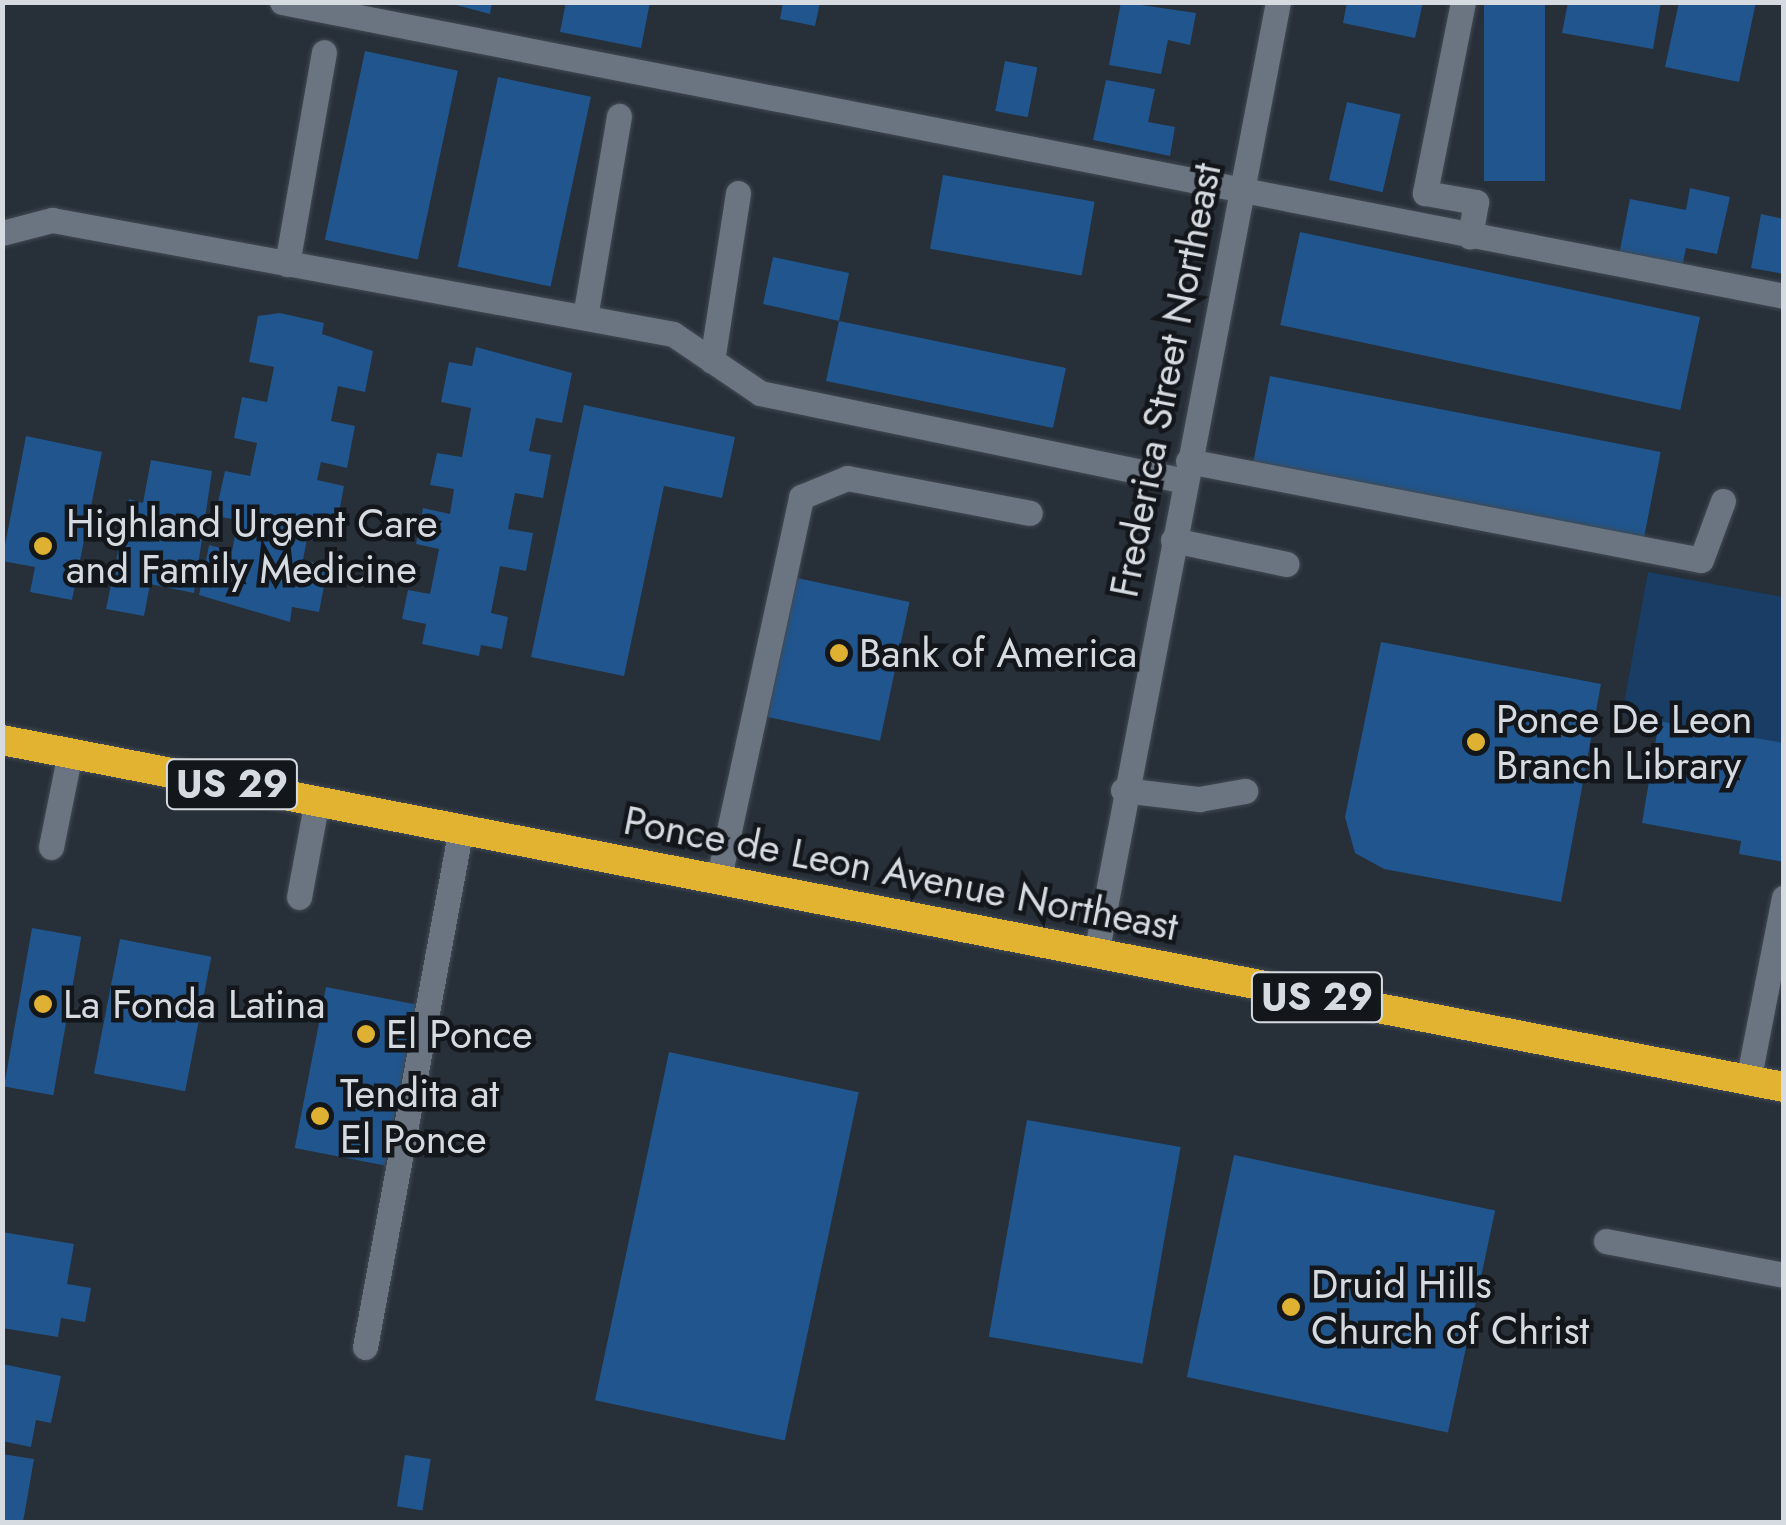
<!DOCTYPE html>
<html>
<head>
<meta charset="utf-8">
<style>
  body { margin:0 }
  #map { position:relative; width:1786px; height:1525px; overflow:hidden; background:#272f39; font-family:Jost,sans-serif }
  div>[style] { position:absolute }
  .green>* { inset:0; background:#193d64 }
  .building>* { inset:0; background:#20558d; transform-origin:0 0 }
  .roads { filter:drop-shadow(0 0 2px #424a52) drop-shadow(0 0 2px #424a52) }
  .minor>* { height:25px; margin:-12.5px; padding:0 12.5px; transform-origin:12.5px; border-radius:12.5px; background:#6b7581 }
  .highway>* { height:30px; margin:-15px; padding:0 15px; transform-origin:15px; border-radius:15px; background:#e2b330 }
  .dots>* { width:28px; height:28px; translate:-50% -50%; box-sizing:border-box; border:5px solid #13171b; border-radius:50% }
  span { translate:-50% -50%; white-space:nowrap; text-align:center; line-height:1.15; -webkit-text-stroke:9px #13171b; paint-order:stroke }
  .shield-label span { padding:2px 8px; background:#13171b; border:2px solid; border-radius:8px; -webkit-text-stroke-width:0 }
  .shield-label { font-size:38px; color:#d5dbe1; font-weight:700 }
  .street-label { font-size:40px; color:#d5dbe1 }
  .poi-label { font-size:40px; color:#d5dbe1 }
  .left { translate:0 -50%; text-align:left }
  .frame { position:absolute; inset:0; border:5px solid #d5dbe1; pointer-events:none }
</style>
</head>
<body>
<div id="map">
  <div class="green">
    <i style="clip-path:polygon(1648px 572px,1783px 597px,1783px 743px,1622px 714px)"></i>
  </div>
  <div class="building">
    <i style="clip-path:polygon(445px 2px,492px 2px,490px 14px)"></i>
    <i style="clip-path:polygon(566px 2px,650px 2px,641px 48px,560px 32px)"></i>
    <i style="clip-path:polygon(783px 2px,820px 2px,815px 26px,780px 19px)"></i>
    <i style="clip-path:polygon(1121px 2px,1196px 13px,1190px 45px,1168px 40px,1161px 74px,1109px 65px)"></i>
    <i style="clip-path:polygon(1347px 2px,1423px 2px,1415px 38px,1343px 23px)"></i>
    <i style="left:1484px;top:2px;width:61px;height:179px"></i>
    <i style="clip-path:polygon(1568px 2px,1661px 2px,1653px 49px,1562px 33px)"></i>
    <i style="clip-path:polygon(1679px 2px,1756px 2px,1739px 82px,1665px 67px)"></i>
    <i style="left:365px;top:51px;width:95px;height:193px;rotate:12deg"></i>
    <i style="left:1005px;top:61px;width:33px;height:51px;rotate:11deg"></i>
    <i style="left:498px;top:77px;width:95px;height:194px;rotate:12deg"></i>
    <i style="clip-path:polygon(1106px 80px,1155px 89px,1148px 122px,1175px 127px,1170px 156px,1093px 140px)"></i>
    <i style="left:1347px;top:102px;width:55px;height:80px;rotate:13deg"></i>
    <i style="left:943px;top:175px;width:154px;height:75px;rotate:10deg"></i>
    <i style="clip-path:polygon(1690px 188px,1730px 197px,1717px 254px,1686px 248px,1682px 267px,1619px 255px,1630px 199px,1686px 210px)"></i>
    <i style="clip-path:polygon(1761px 214px,1784px 219px,1784px 274px,1751px 268px)"></i>
    <i style="left:1300px;top:232px;width:409px;height:95px;rotate:12deg"></i>
    <i style="clip-path:polygon(773px 257px,849px 273px,839px 321px,1066px 368px,1053px 428px,826px 381px,839px 321px,763px 304px)"></i>
    <i style="clip-path:polygon(280px 313px,324px 323px,322px 334px,373px 351px,365px 392px,338px 386px,331px 421px,355px 426px,347px 468px,321px 462px,317px 480px,344px 486px,335px 533px,309px 528px,303px 560px,328px 566px,319px 612px,292px 607px,290px 622px,199px 595px,209px 545px,232px 551px,238px 520px,215px 516px,225px 471px,250px 476px,257px 443px,234px 438px,242px 397px,267px 402px,274px 367px,249px 362px,258px 316px)"></i>
    <i style="clip-path:polygon(476px 347px,572px 373px,562px 423px,536px 418px,529px 451px,551px 455px,543px 498px,515px 493px,508px 529px,533px 533px,526px 571px,500px 566px,491px 613px,508px 617px,502px 649px,481px 645px,479px 656px,422px 644px,426px 624px,402px 619px,408px 590px,430px 594px,439px 549px,416px 544px,423px 508px,450px 514px,454px 489px,430px 485px,437px 453px,462px 457px,471px 408px,441px 402px,449px 362px,472px 366px)"></i>
    <i style="left:1270px;top:376px;width:398px;height:89px;rotate:11deg"></i>
    <i style="clip-path:polygon(584px 405px,735px 437px,722px 498px,664px 486px,624px 676px,531px 657px)"></i>
    <i style="clip-path:polygon(26px 436px,102px 452px,72px 600px,30px 592px,35px 567px,2px 561px)"></i>
    <i style="clip-path:polygon(151px 460px,212px 471px,194px 593px,150px 584px,144px 616px,106px 609px,129px 499px,143px 503px)"></i>
    <i style="left:797px;top:578px;width:115px;height:142px;rotate:12deg"></i>
    <i style="clip-path:polygon(1381px 642px,1601px 684px,1561px 902px,1384px 869px,1355px 853px,1345px 817px)"></i>
    <i style="clip-path:polygon(1659px 721px,1784px 743px,1784px 862px,1739px 854px,1741px 841px,1642px 823px)"></i>
    <i style="left:32px;top:928px;width:50px;height:161px;rotate:10deg"></i>
    <i style="left:120px;top:939px;width:93px;height:137px;rotate:11deg"></i>
    <i style="left:326px;top:987px;width:92px;height:164px;rotate:11deg"></i>
    <i style="left:669px;top:1052px;width:194px;height:356px;rotate:12deg"></i>
    <i style="left:1027px;top:1120px;width:156px;height:220px;rotate:10deg"></i>
    <i style="left:1234px;top:1155px;width:267px;height:227px;rotate:12deg"></i>
    <i style="clip-path:polygon(2px 1232px,74px 1244px,67px 1284px,91px 1288px,85px 1322px,61px 1318px,58px 1337px,2px 1328px)"></i>
    <i style="clip-path:polygon(2px 1364px,61px 1376px,51px 1423px,36px 1420px,31px 1447px,2px 1441px)"></i>
    <i style="clip-path:polygon(2px 1454px,34px 1459px,23px 1522px,2px 1522px)"></i>
    <i style="left:405px;top:1455px;width:26px;height:52px;rotate:9deg"></i>
  </div>
  <div class="roads">
    <div class="minor">
      <i style="left:282px;top:2px;width:1531px;rotate:11.07deg"></i>
      <i style="left:1463px;top:2px;width:195px;rotate:101.3deg"></i>
      <i style="left:1425px;top:193px;width:52px;rotate:10deg"></i>
      <i style="left:1476px;top:202px;width:35px;rotate:100deg"></i>
      <i style="left:2px;top:233px;width:52px;rotate:-14.6deg"></i>
      <i style="left:52px;top:220px;width:631px;rotate:10.4deg"></i>
      <i style="left:673px;top:334px;width:105px;rotate:34.1deg"></i>
      <i style="left:760px;top:393px;width:433px;rotate:11.7deg"></i>
      <i style="left:287px;top:264px;width:215px;rotate:-80.1deg"></i>
      <i style="left:585px;top:317px;width:204px;rotate:-80.4deg"></i>
      <i style="left:712px;top:361px;width:170px;rotate:-81.2deg"></i>
      <i style="left:1188px;top:461px;width:522px;rotate:10.92deg"></i>
      <i style="left:1701px;top:560px;width:63px;rotate:-69.6deg"></i>
      <i style="left:1173px;top:540px;width:116px;rotate:11.9deg"></i>
      <i style="left:1123px;top:790px;width:77px;rotate:6.8deg"></i>
      <i style="left:1199px;top:799px;width:47px;rotate:-9.9deg"></i>
      <i style="left:51px;top:847px;width:96px;rotate:-78.6deg"></i>
      <i style="left:719px;top:877px;width:389px;rotate:-77.8deg"></i>
      <i style="left:801px;top:497px;width:50px;rotate:-22.4deg"></i>
      <i style="left:847px;top:478px;width:186px;rotate:10.8deg"></i>
      <i style="left:299px;top:897px;width:99px;rotate:-79.5deg"></i>
      <i style="left:1097px;top:949px;width:964px;rotate:-79.18deg"></i>
      <i style="left:1748px;top:1081px;width:187px;rotate:-78.9deg"></i>
      <i style="left:1606px;top:1241px;width:181px;rotate:10.8deg"></i>
      <i style="left:365px;top:1347px;width:528px;rotate:-79.52deg"></i>
    </div>
    <div class="highway">
      <i style="left:2px;top:740px;width:1815px;rotate:11.02deg"></i>
    </div>
  </div>
  <div class="dots">
    <i style="left:43px;top:546px;background:#deb133"></i>
    <i style="left:839px;top:653px;background:#deb133"></i>
    <i style="left:1476px;top:742px;background:#deb133"></i>
    <i style="left:43px;top:1004px;background:#deb133"></i>
    <i style="left:366px;top:1034px;background:#deb133"></i>
    <i style="left:320px;top:1116px;background:#deb133"></i>
    <i style="left:1291px;top:1307px;background:#deb133"></i>
  </div>
  <div class="shield-label">
    <span style="left:232px;top:784px">US 29</span>
    <span style="left:1317px;top:997px">US 29</span>
  </div>
  <div class="street-label">
    <span style="left:1165px;top:380px;rotate:-79deg">Frederica Street Northeast</span>
    <span style="left:901px;top:873px;rotate:11deg">Ponce de Leon Avenue Northeast</span>
  </div>
  <div class="poi-label">
    <span class="left" style="left:66px;top:546px">Highland Urgent Care<br>and Family Medicine</span>
    <span class="left" style="left:859px;top:653px">Bank of America</span>
    <span class="left" style="left:1496px;top:742px">Ponce De Leon<br>Branch Library</span>
    <span class="left" style="left:63px;top:1004px">La Fonda Latina</span>
    <span class="left" style="left:386px;top:1034px">El Ponce</span>
    <span class="left" style="left:340px;top:1116px">Tendita at<br>El Ponce</span>
    <span class="left" style="left:1311px;top:1307px">Druid Hills<br>Church of Christ</span>
  </div>
  <div class="frame"></div>
</div>
</body>
</html>
